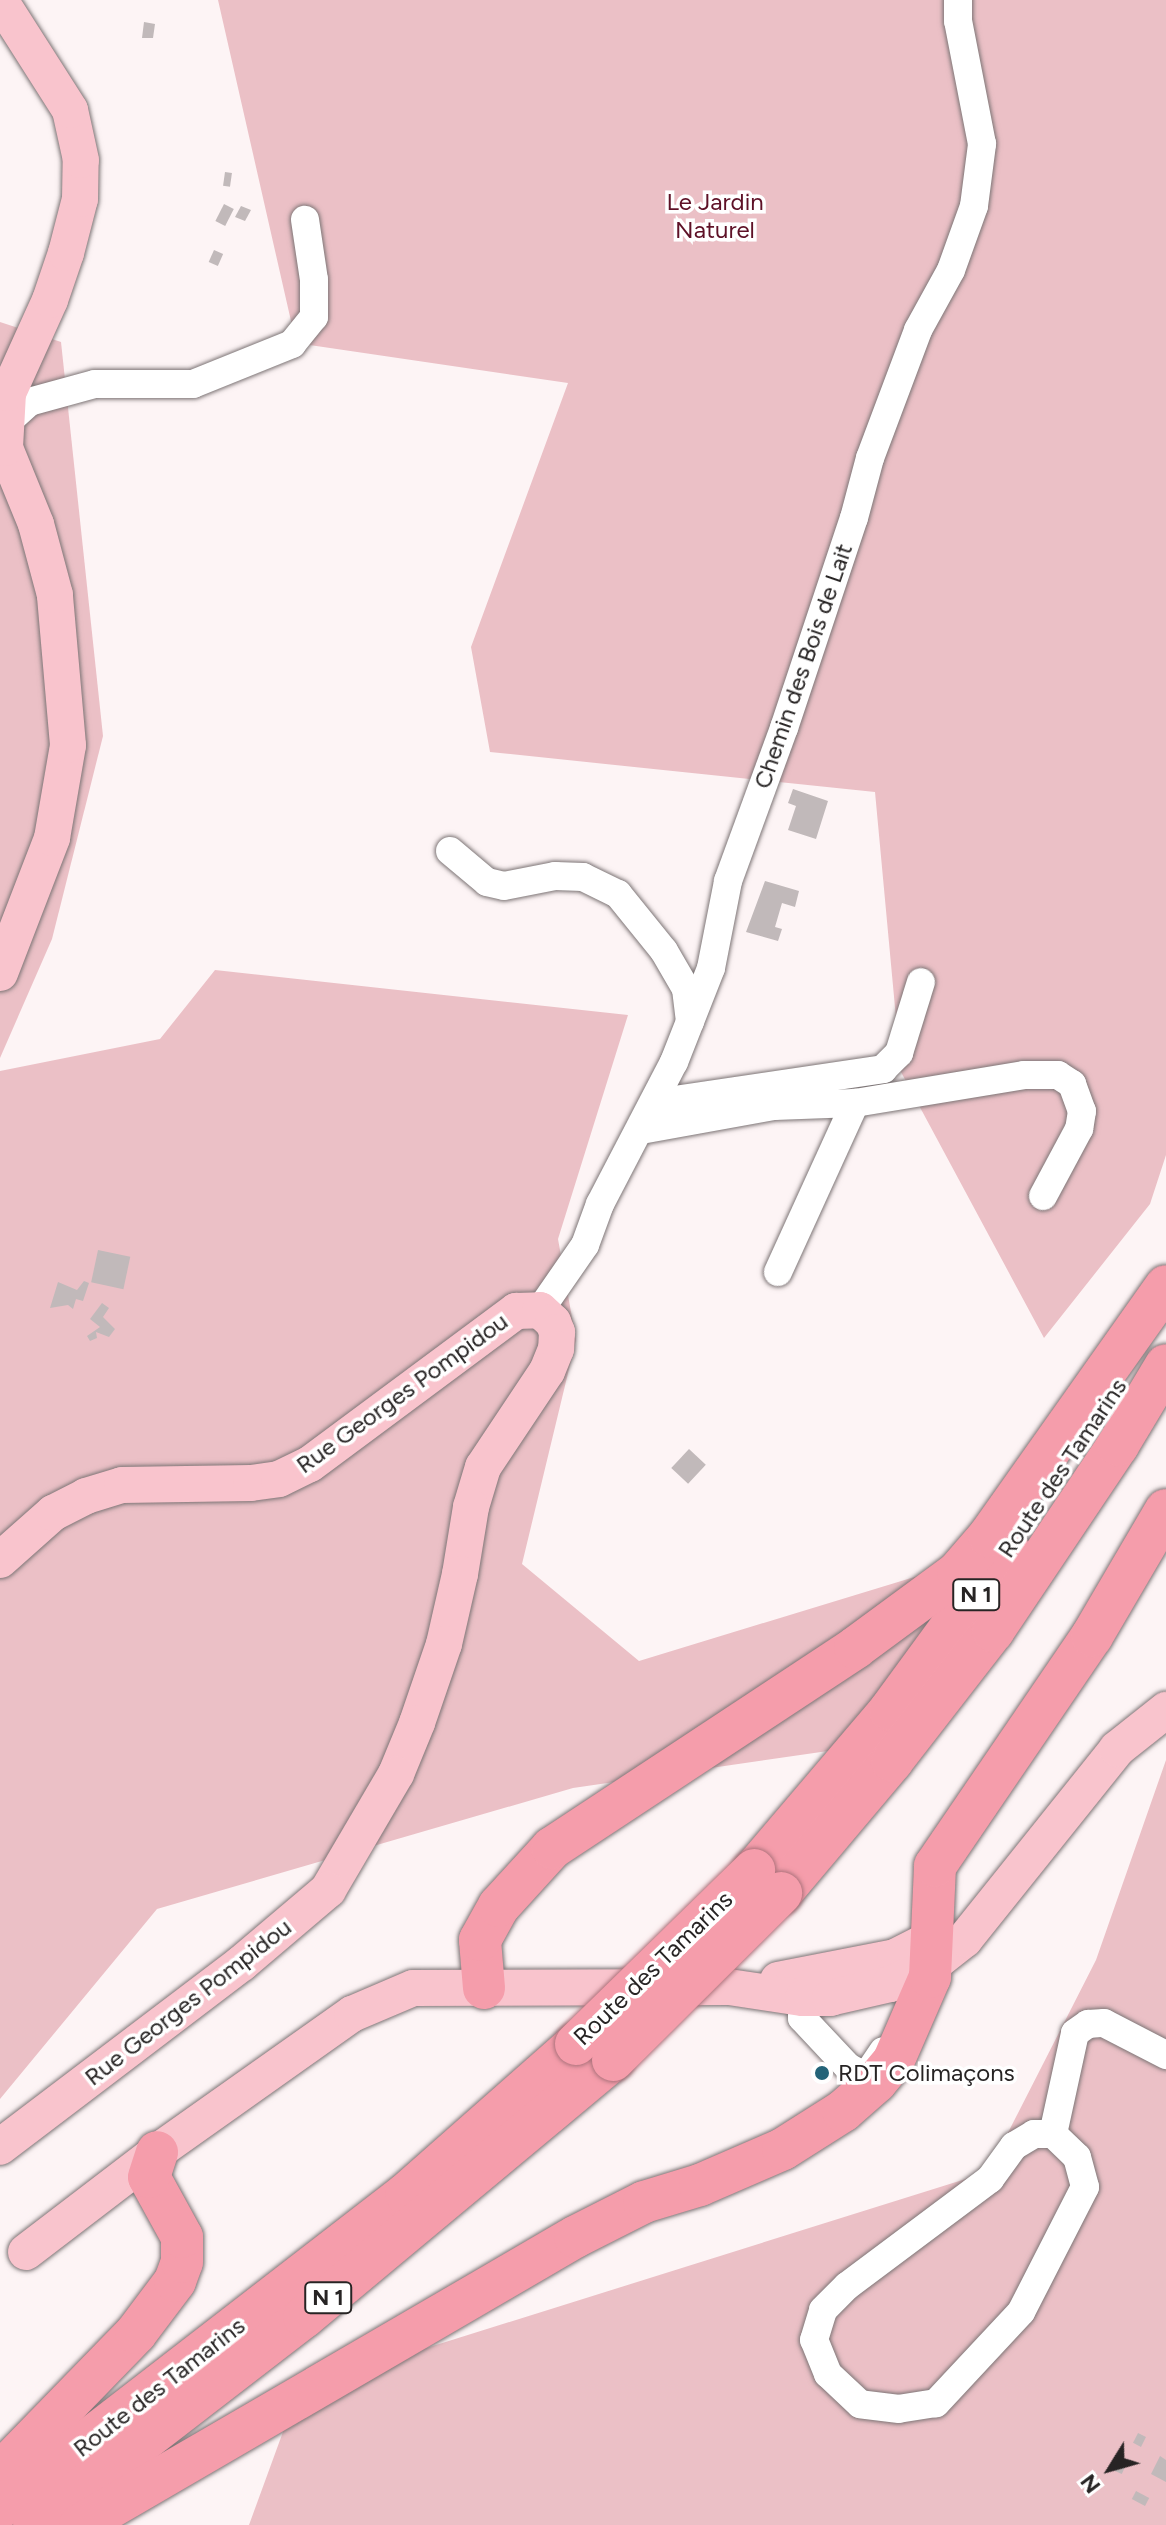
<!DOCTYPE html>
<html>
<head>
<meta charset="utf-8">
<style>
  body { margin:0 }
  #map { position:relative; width:1166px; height:2525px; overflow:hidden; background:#fdf4f5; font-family:Figtree,sans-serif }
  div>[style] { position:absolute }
  .green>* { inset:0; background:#ebc0c6 }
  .building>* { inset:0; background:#c1b9ba; transform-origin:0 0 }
  .roads { filter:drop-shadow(0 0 2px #7d7576) drop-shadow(0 0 2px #7d7576) }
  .minor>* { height:28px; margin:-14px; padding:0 14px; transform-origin:14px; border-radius:14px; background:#fff }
  .major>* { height:36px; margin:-18px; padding:0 18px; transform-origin:18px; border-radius:18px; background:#f9c4cd }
  .highway>* { height:42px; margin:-21px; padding:0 21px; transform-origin:21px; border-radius:21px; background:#f59dab }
  .bridges { filter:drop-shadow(0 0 2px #ad737c) drop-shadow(0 0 2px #ad737c) }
  .highway-bridge>* { height:42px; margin:-21px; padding:0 21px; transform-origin:21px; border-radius:21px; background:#f59dab }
  .dots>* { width:22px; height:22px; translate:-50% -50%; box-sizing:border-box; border:4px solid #fff; border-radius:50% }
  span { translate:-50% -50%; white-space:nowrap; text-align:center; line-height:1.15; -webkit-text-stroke:7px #fff; paint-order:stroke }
  .shield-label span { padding:2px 6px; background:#fff; border:2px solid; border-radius:6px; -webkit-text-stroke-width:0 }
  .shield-label { font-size:22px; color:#272424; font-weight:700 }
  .park-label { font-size:24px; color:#5e1127 }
  .street-label { font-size:24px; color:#272424 }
  .poi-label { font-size:24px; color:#272424 }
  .left { translate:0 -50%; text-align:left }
  .north { position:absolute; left:1070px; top:2429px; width:80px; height:80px; -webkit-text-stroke:6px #fff; paint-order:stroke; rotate:233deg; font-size:22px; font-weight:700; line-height:32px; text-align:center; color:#272424 }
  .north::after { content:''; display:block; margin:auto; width:28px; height:36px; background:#272424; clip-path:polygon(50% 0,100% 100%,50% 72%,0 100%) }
</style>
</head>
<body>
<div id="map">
  <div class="green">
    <i style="clip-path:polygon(218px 0,1166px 0,1166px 1155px,1150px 1204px,1044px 1338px,901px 1072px,875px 792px,490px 752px,471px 647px,568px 383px,296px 343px)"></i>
    <i style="clip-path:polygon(0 322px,61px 342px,103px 736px,52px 939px,0 1058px)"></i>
    <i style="clip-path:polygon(215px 970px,628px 1015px,558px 1239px,576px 1340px,522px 1564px,639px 1661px,957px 1564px,932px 1736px,573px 1788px,157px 1909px,0 2099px,0 1071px,160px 1039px)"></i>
    <i style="clip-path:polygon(1166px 1760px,1166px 2525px,249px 2525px,299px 2388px,988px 2172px,1096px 1960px)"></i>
  </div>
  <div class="building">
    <i style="clip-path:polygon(144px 22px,155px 24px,153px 38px,142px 38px)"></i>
    <i style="left:225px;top:172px;width:7px;height:14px;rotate:8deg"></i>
    <i style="left:224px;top:204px;width:11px;height:19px;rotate:27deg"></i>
    <i style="clip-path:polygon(241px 206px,251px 210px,245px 221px,235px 217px)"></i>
    <i style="left:214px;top:250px;width:10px;height:13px;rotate:24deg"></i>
    <i style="clip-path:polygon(793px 789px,828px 801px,816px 839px,788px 830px,796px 806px,788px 803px)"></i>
    <i style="clip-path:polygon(765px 881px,799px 891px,795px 907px,782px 903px,775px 927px,782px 929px,778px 941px,746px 932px)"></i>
    <i style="left:98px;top:1250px;width:33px;height:33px;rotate:12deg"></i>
    <i style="clip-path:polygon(84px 1281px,89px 1283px,83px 1301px,76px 1299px,73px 1309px,68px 1305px,50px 1308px,58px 1282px,77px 1290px)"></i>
    <i style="clip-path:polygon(102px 1303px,109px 1308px,103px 1317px,115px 1329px,109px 1337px,96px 1332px,97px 1338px,90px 1341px,87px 1336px,100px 1327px,90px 1319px)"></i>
    <i style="left:689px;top:1449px;width:23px;height:26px;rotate:43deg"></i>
    <i style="left:1138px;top:2433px;width:9px;height:11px;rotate:27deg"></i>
    <i style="clip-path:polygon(1160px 2456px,1166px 2460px,1166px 2482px,1151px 2474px)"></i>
    <i style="left:1118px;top:2458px;width:10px;height:13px;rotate:24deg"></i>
    <i style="left:1136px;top:2491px;width:15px;height:9px;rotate:28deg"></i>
  </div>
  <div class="roads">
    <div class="minor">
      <i style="left:6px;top:423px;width:31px;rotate:-42deg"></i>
      <i style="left:29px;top:402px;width:68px;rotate:-15.3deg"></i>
      <i style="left:95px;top:384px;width:98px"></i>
      <i style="left:193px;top:384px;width:107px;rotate:-22deg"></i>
      <i style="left:292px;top:344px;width:35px;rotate:-51deg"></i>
      <i style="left:314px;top:317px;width:37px;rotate:-90deg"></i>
      <i style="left:314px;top:280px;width:61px;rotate:-98.5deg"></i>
      <i style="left:450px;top:851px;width:48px;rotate:40deg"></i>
      <i style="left:487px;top:882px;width:17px;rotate:13deg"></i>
      <i style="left:504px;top:886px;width:52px;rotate:-11.1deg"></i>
      <i style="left:555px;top:876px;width:28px;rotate:2deg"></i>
      <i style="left:583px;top:877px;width:39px;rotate:26deg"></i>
      <i style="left:618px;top:894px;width:73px;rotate:51.1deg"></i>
      <i style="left:664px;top:951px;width:44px;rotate:59.9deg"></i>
      <i style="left:686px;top:989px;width:33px;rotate:83deg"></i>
      <i style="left:654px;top:1103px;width:232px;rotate:-8.4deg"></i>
      <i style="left:883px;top:1069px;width:23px;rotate:-45deg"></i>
      <i style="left:899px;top:1053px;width:74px;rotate:-72.8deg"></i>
      <i style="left:641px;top:1130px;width:135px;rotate:-10.2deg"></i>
      <i style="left:774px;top:1106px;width:81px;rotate:-2.1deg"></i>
      <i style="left:855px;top:1103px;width:171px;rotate:-9.4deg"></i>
      <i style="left:1024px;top:1075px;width:34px"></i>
      <i style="left:1058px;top:1075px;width:17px;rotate:33deg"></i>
      <i style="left:1072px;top:1084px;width:29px;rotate:70deg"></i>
      <i style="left:1082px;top:1111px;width:18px;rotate:99deg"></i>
      <i style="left:1079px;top:1129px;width:76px;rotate:118.2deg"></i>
      <i style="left:778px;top:1272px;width:186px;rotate:-65.5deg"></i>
      <i style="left:540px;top:1310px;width:79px;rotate:-55.3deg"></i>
      <i style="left:585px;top:1245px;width:44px;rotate:-69.9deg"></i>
      <i style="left:600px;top:1204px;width:160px;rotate:-62.5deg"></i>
      <i style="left:674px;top:1062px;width:101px;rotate:-68.5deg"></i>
      <i style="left:711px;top:968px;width:89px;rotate:-78.9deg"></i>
      <i style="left:728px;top:881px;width:163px;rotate:-69.9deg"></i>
      <i style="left:784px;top:728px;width:221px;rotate:-71.6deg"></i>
      <i style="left:854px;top:518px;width:62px;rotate:-75.1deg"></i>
      <i style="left:870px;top:458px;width:137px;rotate:-69.4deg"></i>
      <i style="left:918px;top:330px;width:68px;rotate:-61.2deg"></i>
      <i style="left:951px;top:270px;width:68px;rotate:-70.2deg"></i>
      <i style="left:974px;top:206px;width:63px;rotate:-82.6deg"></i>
      <i style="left:982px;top:144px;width:125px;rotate:-101deg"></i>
      <i style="left:958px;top:21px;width:21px;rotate:-90deg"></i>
      <i style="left:814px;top:1982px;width:19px;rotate:125deg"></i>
      <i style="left:803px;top:1998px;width:20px;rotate:93deg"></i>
      <i style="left:802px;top:2018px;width:67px;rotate:46.8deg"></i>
      <i style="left:848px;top:2067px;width:13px;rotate:29deg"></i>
      <i style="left:859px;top:2073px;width:10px;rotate:-6deg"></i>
      <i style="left:869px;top:2072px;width:25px;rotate:-56deg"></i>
      <i style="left:1034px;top:2134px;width:19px"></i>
      <i style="left:1053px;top:2134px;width:33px;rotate:44deg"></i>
      <i style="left:1077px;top:2157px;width:31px;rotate:75deg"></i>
      <i style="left:1085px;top:2187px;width:140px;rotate:117.1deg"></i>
      <i style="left:1021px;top:2312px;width:125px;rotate:133deg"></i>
      <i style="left:936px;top:2403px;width:37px;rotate:171deg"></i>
      <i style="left:899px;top:2409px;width:39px;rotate:-173deg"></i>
      <i style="left:860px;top:2404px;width:44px;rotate:-136.8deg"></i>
      <i style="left:828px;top:2374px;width:37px;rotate:-112deg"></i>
      <i style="left:814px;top:2340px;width:31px;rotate:-73deg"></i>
      <i style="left:823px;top:2310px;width:34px;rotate:-45deg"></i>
      <i style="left:847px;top:2286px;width:179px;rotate:-36.8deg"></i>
      <i style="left:990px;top:2179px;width:41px;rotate:-54deg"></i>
      <i style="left:1014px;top:2146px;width:23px;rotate:-31deg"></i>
      <i style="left:1053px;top:2134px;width:103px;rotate:-77.7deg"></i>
      <i style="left:1075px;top:2033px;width:16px;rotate:-35deg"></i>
      <i style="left:1088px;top:2024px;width:16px;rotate:-4deg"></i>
      <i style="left:1104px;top:2023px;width:70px;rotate:27.3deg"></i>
    </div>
    <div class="major">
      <i style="left:0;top:973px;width:145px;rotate:-68.9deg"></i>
      <i style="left:52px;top:838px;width:94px;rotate:-80.2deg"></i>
      <i style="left:68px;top:745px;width:151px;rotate:-95deg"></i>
      <i style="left:55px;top:595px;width:73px;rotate:-105deg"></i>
      <i style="left:36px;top:524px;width:82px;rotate:-112.2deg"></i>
      <i style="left:5px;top:448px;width:55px;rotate:-86.9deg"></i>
      <i style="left:8px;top:393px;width:102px;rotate:-65.7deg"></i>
      <i style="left:50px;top:300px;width:50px;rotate:-71.2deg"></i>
      <i style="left:66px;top:253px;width:56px;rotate:-75.5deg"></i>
      <i style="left:80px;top:199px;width:39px;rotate:-89deg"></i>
      <i style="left:81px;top:160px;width:51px;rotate:-102.4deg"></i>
      <i style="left:70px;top:110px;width:130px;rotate:-122.5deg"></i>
      <i style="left:0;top:1560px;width:71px;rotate:-41.6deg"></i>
      <i style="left:53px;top:1513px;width:37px;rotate:-27deg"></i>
      <i style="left:86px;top:1496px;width:38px;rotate:-17deg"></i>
      <i style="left:122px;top:1485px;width:129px;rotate:-0.9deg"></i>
      <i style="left:251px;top:1483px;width:28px;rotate:-8deg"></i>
      <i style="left:279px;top:1479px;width:34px;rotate:-26deg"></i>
      <i style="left:310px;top:1464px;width:257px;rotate:-36.6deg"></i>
      <i style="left:516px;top:1311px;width:24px;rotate:-2deg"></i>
      <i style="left:540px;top:1310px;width:18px;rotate:43deg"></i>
      <i style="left:553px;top:1322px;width:11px;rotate:68deg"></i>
      <i style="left:557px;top:1332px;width:17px;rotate:93deg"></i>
      <i style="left:556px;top:1349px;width:24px;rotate:112deg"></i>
      <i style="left:547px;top:1371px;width:115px;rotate:123.7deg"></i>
      <i style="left:483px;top:1467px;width:42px;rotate:106.7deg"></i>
      <i style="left:471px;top:1507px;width:68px;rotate:99.3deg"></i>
      <i style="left:460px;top:1574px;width:72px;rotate:102.9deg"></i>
      <i style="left:444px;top:1644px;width:83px;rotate:108.9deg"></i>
      <i style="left:417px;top:1723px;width:55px;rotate:112.4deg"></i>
      <i style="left:396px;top:1774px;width:134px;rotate:120.4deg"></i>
      <i style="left:328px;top:1890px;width:113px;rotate:139.7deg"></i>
      <i style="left:242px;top:1963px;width:304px;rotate:142.8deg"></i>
      <i style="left:778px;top:1980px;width:119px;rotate:-11.1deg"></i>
      <i style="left:895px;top:1957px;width:37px;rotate:-27deg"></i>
      <i style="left:26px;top:2252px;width:165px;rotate:-37.4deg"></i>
      <i style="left:157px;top:2152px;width:239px;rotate:-35.3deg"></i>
      <i style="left:352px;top:2014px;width:66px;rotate:-23.1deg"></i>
      <i style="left:413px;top:1988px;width:316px;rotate:-0.2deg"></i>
      <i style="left:729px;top:1987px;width:75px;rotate:8.5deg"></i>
      <i style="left:803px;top:1998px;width:27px"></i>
      <i style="left:830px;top:1998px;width:62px;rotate:-13.1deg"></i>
      <i style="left:890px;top:1984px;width:46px;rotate:-24.3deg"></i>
      <i style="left:932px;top:1965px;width:42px;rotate:-38.2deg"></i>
      <i style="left:965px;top:1939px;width:243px;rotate:-51.3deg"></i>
      <i style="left:1117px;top:1749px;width:63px;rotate:-38.5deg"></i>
    </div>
    <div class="highway">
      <i style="left:754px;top:1870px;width:210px;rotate:-49.6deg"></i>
      <i style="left:890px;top:1710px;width:200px;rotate:-53.8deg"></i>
      <i style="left:781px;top:1893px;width:172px;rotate:-49.9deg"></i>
      <i style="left:892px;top:1761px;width:165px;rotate:-52.2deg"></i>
      <i style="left:993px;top:1631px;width:224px;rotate:-56.1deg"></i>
      <i style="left:1118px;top:1445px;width:93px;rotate:-59deg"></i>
      <i style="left:484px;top:1988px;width:48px;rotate:-94.8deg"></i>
      <i style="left:480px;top:1940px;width:39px;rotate:-61deg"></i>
      <i style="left:499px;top:1906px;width:79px;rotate:-47.6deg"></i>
      <i style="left:552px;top:1848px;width:363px;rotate:-33.4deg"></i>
      <i style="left:855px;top:1648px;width:128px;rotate:-36.4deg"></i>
      <i style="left:958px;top:1572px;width:48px;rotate:-49.3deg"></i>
      <i style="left:989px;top:1536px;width:306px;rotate:-54.7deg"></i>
      <i style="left:0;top:2473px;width:195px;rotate:-45.8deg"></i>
      <i style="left:136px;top:2333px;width:65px;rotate:-53.1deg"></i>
      <i style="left:175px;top:2281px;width:20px;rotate:-70deg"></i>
      <i style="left:182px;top:2262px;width:25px;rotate:-90deg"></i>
      <i style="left:182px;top:2237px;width:68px;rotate:-118.8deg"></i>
      <i style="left:149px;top:2177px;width:26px;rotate:-72deg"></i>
      <i style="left:0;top:2508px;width:513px;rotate:-37.72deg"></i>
      <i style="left:406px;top:2194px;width:227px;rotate:-41.4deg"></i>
      <i style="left:34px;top:2525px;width:341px;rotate:-37.6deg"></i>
      <i style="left:304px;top:2317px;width:402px;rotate:-39.8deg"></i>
      <i style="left:80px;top:2525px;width:573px;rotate:-30.19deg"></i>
      <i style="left:575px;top:2237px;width:77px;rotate:-26.9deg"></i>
      <i style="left:644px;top:2202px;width:59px;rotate:-16.9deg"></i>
      <i style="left:700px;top:2185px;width:90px;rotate:-23.4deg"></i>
      <i style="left:783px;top:2149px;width:71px;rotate:-32.3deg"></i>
      <i style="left:843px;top:2111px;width:44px;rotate:-41.3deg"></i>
      <i style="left:876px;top:2082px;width:26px;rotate:-50deg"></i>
      <i style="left:893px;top:2062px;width:93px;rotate:-66.5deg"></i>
      <i style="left:930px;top:1977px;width:111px;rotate:-87.4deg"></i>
      <i style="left:935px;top:1866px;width:278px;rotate:-55.7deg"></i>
      <i style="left:1092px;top:1636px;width:146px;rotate:-59.6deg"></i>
    </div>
  </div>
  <div class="bridges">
    <div class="highway-bridge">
      <i style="left:576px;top:2044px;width:249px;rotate:-44.3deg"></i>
      <i style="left:613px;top:2060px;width:237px;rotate:-44.8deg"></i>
    </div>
  </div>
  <div class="dots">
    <i style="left:822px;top:2073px;background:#246378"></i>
  </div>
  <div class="shield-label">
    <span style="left:976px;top:1595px">N 1</span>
    <span style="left:328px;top:2298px">N 1</span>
  </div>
  <div class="park-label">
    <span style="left:715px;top:216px">Le Jardin<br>Naturel</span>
  </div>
  <div class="street-label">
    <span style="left:803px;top:666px;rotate:-71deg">Chemin des Bois de Lait</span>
    <span style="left:402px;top:1393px;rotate:-36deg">Rue Georges Pompidou</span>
    <span style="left:1062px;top:1468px;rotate:-56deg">Route des Tamarins</span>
    <span style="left:653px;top:1968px;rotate:-44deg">Route des Tamarins</span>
    <span style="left:188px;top:2002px;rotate:-38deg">Rue Georges Pompidou</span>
    <span style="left:159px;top:2387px;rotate:-38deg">Route des Tamarins</span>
  </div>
  <div class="poi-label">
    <span class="left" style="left:838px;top:2073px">RDT Colimaçons</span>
  </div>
  <div class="north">N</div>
</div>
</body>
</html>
